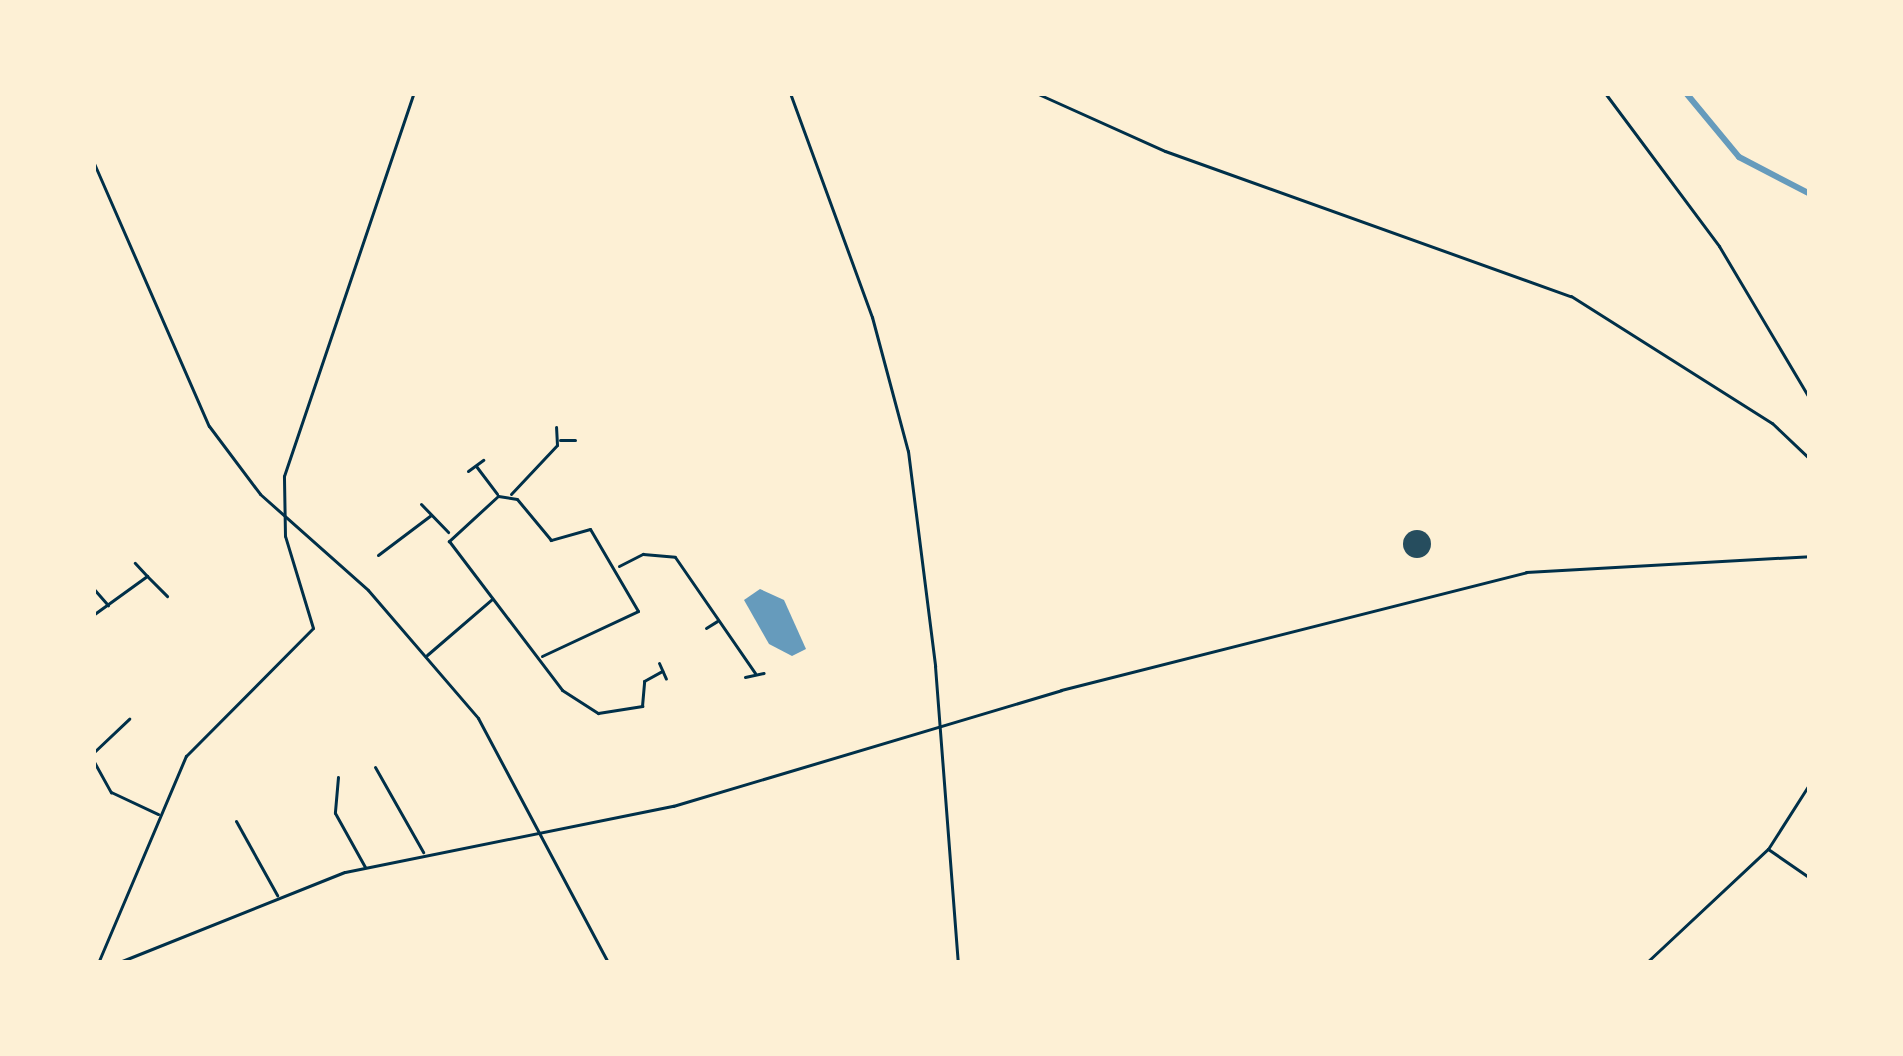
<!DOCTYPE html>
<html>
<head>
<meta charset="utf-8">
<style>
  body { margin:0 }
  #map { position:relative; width:1903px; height:1056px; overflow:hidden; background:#fdf0d5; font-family:"Roboto Condensed",sans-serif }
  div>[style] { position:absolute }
  .water>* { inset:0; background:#669bbc }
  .canal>* { height:6px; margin:-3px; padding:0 3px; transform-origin:3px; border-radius:3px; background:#669bbc }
  .building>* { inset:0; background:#264d5e }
  .round { border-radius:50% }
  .minor>* { height:3px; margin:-1.5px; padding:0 1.5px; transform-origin:1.5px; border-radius:1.5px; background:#003049 }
  .tertiary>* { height:3px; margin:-1.5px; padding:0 1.5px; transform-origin:1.5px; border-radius:1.5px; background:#003049 }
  span { translate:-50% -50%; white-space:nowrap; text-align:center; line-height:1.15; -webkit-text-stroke:12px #fdf0d5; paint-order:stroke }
  .frame { position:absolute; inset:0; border:96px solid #fdf0d5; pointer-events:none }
</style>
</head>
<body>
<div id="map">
  <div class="water">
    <i style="clip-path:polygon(760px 589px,784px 600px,806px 649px,792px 656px,769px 644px,744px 600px)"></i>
  </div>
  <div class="canal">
    <i style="left:1686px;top:93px;width:83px;rotate:50.4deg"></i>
    <i style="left:1739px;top:157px;width:80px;rotate:27.5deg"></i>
  </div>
  <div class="building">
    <i class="round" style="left:1403px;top:530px;width:28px;height:28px"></i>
  </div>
  <div class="minor">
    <i style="left:560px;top:440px;width:15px"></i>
    <i style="left:476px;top:466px;width:35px;rotate:53deg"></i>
    <i style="left:468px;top:471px;width:19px;rotate:-36deg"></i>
    <i style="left:511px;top:494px;width:67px;rotate:-46.8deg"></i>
    <i style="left:557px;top:445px;width:18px;rotate:-93deg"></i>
    <i style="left:421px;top:504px;width:39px;rotate:46deg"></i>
    <i style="left:378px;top:555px;width:66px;rotate:-37deg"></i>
    <i style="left:619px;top:566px;width:27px;rotate:-27deg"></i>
    <i style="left:643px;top:554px;width:32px;rotate:5deg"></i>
    <i style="left:675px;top:557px;width:141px;rotate:55.4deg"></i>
    <i style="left:148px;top:577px;width:27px;rotate:45deg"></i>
    <i style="left:93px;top:588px;width:23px;rotate:49deg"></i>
    <i style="left:93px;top:615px;width:67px;rotate:-35.8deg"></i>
    <i style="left:147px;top:576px;width:18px;rotate:-133deg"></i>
    <i style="left:706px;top:628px;width:13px;rotate:-32deg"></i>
    <i style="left:427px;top:655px;width:86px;rotate:-40.7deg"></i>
    <i style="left:542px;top:656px;width:106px;rotate:-25.1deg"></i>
    <i style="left:638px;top:611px;width:95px;rotate:-120.3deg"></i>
    <i style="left:590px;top:529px;width:41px;rotate:164.2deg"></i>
    <i style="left:551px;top:540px;width:53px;rotate:-129.7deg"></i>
    <i style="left:517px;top:499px;width:19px;rotate:-171deg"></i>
    <i style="left:498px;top:496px;width:67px;rotate:137.4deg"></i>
    <i style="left:449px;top:541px;width:187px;rotate:52.8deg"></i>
    <i style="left:562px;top:690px;width:43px;rotate:32.6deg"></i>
    <i style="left:598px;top:713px;width:45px;rotate:-9deg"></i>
    <i style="left:642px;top:706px;width:25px;rotate:-85deg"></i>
    <i style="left:644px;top:681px;width:21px;rotate:-29deg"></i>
    <i style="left:659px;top:663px;width:17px;rotate:66deg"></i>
    <i style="left:745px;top:677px;width:19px;rotate:-12deg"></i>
    <i style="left:93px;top:753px;width:50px;rotate:-43.4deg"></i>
    <i style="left:93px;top:760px;width:37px;rotate:61deg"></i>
    <i style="left:111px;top:792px;width:52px;rotate:25.1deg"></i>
    <i style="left:375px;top:767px;width:98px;rotate:60.5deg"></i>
    <i style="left:338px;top:777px;width:36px;rotate:95deg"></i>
    <i style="left:335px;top:813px;width:62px;rotate:60.9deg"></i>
    <i style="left:236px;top:821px;width:85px;rotate:61deg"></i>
    <i style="left:1768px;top:849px;width:51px;rotate:34.6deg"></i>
    <i style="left:1646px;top:963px;width:167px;rotate:-43.1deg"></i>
    <i style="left:1768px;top:849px;width:78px;rotate:-57.5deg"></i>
  </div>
  <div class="tertiary">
    <i style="left:790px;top:93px;width:239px;rotate:69.9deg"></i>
    <i style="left:872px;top:317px;width:139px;rotate:75deg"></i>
    <i style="left:908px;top:451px;width:217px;rotate:82.8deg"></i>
    <i style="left:935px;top:666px;width:298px;rotate:85.6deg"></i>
    <i style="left:1036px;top:93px;width:141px;rotate:24.2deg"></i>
    <i style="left:1165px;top:151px;width:431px;rotate:19.7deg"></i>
    <i style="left:1571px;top:296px;width:238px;rotate:32.3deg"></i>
    <i style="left:1772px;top:423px;width:52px;rotate:43.5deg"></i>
    <i style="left:1605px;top:93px;width:191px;rotate:53.3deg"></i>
    <i style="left:1719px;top:246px;width:178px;rotate:59.3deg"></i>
    <i style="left:93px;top:161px;width:289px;rotate:66.4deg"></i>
    <i style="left:209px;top:426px;width:85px;rotate:53.1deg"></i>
    <i style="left:260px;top:494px;width:144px;rotate:41.6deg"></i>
    <i style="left:368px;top:590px;width:169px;rotate:49.3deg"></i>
    <i style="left:478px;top:718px;width:277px;rotate:62deg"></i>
    <i style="left:98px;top:963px;width:225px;rotate:-67deg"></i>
    <i style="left:186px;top:756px;width:180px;rotate:-45.2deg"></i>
    <i style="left:313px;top:628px;width:96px;rotate:-106.9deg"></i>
    <i style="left:285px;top:536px;width:60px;rotate:-91deg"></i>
    <i style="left:284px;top:476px;width:404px;rotate:-71.3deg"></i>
    <i style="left:117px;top:963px;width:245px;rotate:-21.8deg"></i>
    <i style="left:345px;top:872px;width:335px;rotate:-11.4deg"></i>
    <i style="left:673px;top:806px;width:405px;rotate:-16.6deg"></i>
    <i style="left:1061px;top:690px;width:480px;rotate:-14.2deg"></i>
    <i style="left:1526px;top:572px;width:284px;rotate:-3.2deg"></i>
  </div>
  <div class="frame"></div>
</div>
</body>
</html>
